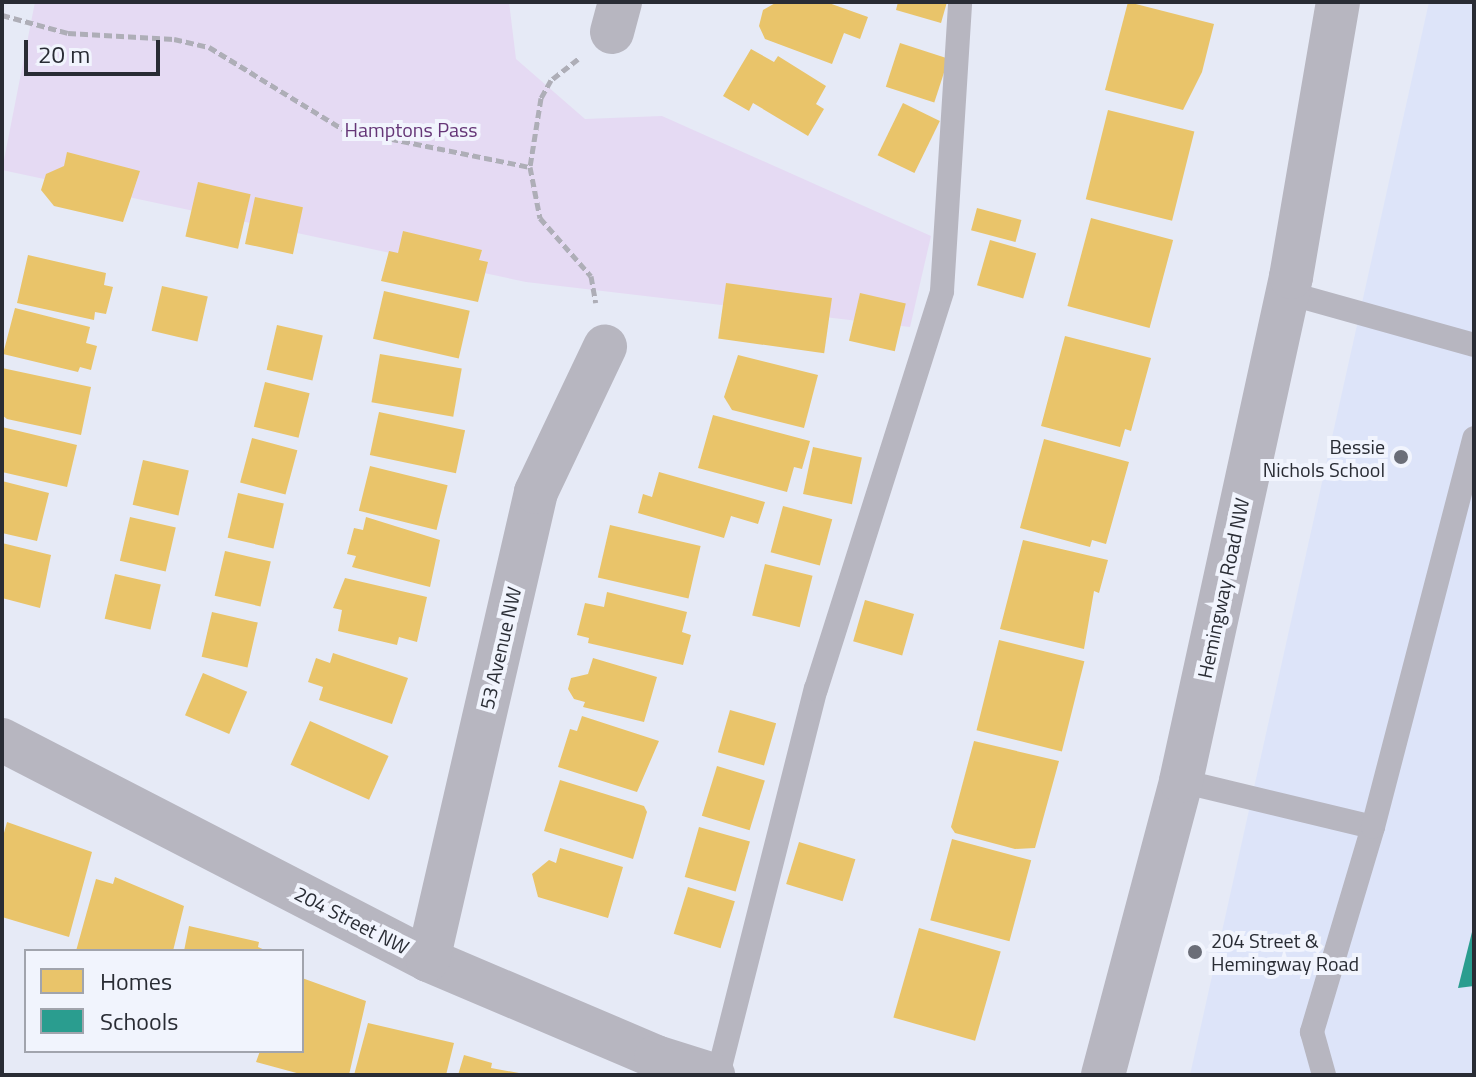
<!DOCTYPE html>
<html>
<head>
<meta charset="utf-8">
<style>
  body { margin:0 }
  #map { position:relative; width:1476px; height:1077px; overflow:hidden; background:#e6eaf6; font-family:"Titillium Web",sans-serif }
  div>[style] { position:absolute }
  .built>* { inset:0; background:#dde4f9 }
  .green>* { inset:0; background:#e5daf3 }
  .homes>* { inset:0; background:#e9c46a; transform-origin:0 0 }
  .schools>* { inset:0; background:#2a9d8f }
  .path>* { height:5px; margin-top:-2.5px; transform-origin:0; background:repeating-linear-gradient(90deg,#aeaeb7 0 8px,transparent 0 12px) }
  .service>* { height:24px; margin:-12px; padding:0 12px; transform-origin:12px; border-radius:12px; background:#b7b6c0 }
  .minor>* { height:44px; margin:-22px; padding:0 22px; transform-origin:22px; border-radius:22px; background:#b7b6c0 }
  .tertiary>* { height:44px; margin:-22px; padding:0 22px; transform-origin:22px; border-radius:22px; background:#b7b6c0 }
  .dots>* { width:22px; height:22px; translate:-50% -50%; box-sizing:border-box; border:4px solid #f1f4fd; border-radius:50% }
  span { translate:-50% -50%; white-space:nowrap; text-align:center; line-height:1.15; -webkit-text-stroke:8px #f1f4fd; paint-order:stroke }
  .park-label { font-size:20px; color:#653677 }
  .poi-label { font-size:20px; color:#292c34 }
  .right { translate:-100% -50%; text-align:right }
  .left { translate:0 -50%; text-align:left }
  .street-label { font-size:20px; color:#292c34 }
  .frame { position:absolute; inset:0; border:4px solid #292c34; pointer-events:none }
  .legend { position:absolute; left:24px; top:949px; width:280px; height:104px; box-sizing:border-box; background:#f1f4fd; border:2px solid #a1a4ad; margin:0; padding:10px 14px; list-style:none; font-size:24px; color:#292c34 }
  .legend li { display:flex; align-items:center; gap:16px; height:40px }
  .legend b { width:40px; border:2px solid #a1a4ad }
  .scale { position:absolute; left:24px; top:40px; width:136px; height:36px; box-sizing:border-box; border:4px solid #292c34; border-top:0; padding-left:10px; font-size:24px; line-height:28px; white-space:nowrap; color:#292c34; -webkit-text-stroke:6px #f1f4fd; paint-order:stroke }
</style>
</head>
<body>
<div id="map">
  <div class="built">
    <i style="clip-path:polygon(1429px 2px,1474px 2px,1474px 1075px,1190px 1075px)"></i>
  </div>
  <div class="green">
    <i style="clip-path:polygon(35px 2px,509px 2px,516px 59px,585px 119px,662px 116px,931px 236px,910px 327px,526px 282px,2px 170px)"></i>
  </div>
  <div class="homes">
    <i style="clip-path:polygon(777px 2px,826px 2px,868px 17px,860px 39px,844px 33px,832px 64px,765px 39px,759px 26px,763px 10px)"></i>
    <i style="clip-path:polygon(898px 2px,947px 2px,941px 23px,896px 10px)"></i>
    <i style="clip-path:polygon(1128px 2px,1214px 24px,1202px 72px,1183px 110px,1105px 90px)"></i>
    <i style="left:900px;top:43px;width:51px;height:46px;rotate:18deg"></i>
    <i style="clip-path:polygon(751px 49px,774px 62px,778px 56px,826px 86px,816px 104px,824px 109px,808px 136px,753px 103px,749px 111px,723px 96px)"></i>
    <i style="left:903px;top:103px;width:41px;height:58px;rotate:26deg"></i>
    <i style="left:1108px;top:110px;width:89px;height:92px;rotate:14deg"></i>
    <i style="clip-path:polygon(67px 152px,140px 171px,123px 222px,54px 206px,41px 190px,46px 174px,64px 166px)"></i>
    <i style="left:198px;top:182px;width:54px;height:56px;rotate:13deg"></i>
    <i style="left:255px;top:197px;width:49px;height:48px;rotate:12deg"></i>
    <i style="left:977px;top:208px;width:46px;height:23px;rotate:15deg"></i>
    <i style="left:1091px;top:218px;width:85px;height:91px;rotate:15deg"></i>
    <i style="clip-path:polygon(403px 231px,482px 250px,479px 260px,488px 262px,478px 302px,381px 281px,389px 251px,398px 253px)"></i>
    <i style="left:990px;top:240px;width:48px;height:47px;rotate:16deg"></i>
    <i style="clip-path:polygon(28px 255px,106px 273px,104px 285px,113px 287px,106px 314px,95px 312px,94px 320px,17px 303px)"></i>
    <i style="left:726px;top:283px;width:107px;height:56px;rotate:8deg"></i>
    <i style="left:162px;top:286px;width:47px;height:46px;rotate:13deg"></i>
    <i style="left:384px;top:291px;width:88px;height:49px;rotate:13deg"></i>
    <i style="left:860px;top:293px;width:47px;height:49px;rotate:13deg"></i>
    <i style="clip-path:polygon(15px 308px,90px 327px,86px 343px,97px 346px,91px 370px,80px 367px,78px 372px,3px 354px)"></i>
    <i style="left:277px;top:325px;width:47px;height:46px;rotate:13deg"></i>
    <i style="clip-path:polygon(1065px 336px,1151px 358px,1131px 431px,1125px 429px,1120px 447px,1041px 426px)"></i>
    <i style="left:380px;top:354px;width:83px;height:49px;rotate:10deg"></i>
    <i style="clip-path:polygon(738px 355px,818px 375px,804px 428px,732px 410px,724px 397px)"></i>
    <i style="clip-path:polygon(2px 368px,91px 387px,81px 435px,7px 419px,2px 415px)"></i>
    <i style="left:265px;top:382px;width:46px;height:46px;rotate:14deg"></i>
    <i style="left:379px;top:412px;width:88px;height:44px;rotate:12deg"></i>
    <i style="clip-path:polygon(713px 415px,810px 441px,802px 469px,794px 467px,787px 492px,698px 468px)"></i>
    <i style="clip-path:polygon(2px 427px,77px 445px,67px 487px,2px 472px)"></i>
    <i style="left:252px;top:438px;width:47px;height:46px;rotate:15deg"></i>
    <i style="clip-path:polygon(1044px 439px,1129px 462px,1106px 544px,1092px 540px,1090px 547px,1020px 528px)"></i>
    <i style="left:813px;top:447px;width:50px;height:48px;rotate:12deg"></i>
    <i style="left:143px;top:460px;width:47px;height:46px;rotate:13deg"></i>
    <i style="left:370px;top:466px;width:80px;height:46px;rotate:14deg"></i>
    <i style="clip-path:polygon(659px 472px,765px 502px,758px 524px,731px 516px,724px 538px,638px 513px,643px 494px,652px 497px)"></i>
    <i style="clip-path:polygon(2px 481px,49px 493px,37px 541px,2px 533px)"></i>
    <i style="left:238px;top:493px;width:47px;height:46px;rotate:13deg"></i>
    <i style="left:783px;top:506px;width:51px;height:48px;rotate:15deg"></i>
    <i style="left:130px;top:517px;width:47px;height:45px;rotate:13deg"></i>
    <i style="clip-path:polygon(366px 517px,440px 540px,430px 587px,352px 567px,356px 556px,347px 554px,354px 528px,363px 530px)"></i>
    <i style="left:610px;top:525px;width:93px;height:54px;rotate:13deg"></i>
    <i style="clip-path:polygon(1023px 540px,1108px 560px,1099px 593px,1094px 591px,1084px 649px,1000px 629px)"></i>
    <i style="clip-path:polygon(2px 543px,51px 555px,40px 608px,2px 598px)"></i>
    <i style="left:225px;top:551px;width:47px;height:46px;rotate:13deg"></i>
    <i style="left:765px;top:564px;width:49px;height:53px;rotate:14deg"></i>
    <i style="left:115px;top:574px;width:47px;height:46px;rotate:13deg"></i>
    <i style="clip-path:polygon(345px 578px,427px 597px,417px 642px,399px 637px,397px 645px,338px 631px,342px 610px,333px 608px)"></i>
    <i style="clip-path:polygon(607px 592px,687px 612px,682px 632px,691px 635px,683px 665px,588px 643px,589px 638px,577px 635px,585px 603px,604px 607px)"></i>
    <i style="left:865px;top:600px;width:51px;height:43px;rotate:16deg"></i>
    <i style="left:212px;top:612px;width:47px;height:46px;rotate:13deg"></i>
    <i style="left:999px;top:640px;width:88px;height:93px;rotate:14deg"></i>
    <i style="clip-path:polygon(333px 653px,408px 678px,392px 724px,319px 700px,323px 687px,308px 682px,316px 658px,330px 663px)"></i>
    <i style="clip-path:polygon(593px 658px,657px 677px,644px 722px,583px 707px,585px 702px,574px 699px,568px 689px,571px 678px,588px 674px)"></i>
    <i style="left:203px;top:673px;width:48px;height:46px;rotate:23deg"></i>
    <i style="left:730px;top:710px;width:48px;height:44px;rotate:16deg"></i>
    <i style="clip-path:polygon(582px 716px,659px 741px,637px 792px,558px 767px,570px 729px,577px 731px)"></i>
    <i style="left:310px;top:721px;width:86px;height:48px;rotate:24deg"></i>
    <i style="clip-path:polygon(974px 741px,1059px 761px,1035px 848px,1015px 849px,955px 833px,951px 827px)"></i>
    <i style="left:717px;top:766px;width:50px;height:52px;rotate:17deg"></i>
    <i style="clip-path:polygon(560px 780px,644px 806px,647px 812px,633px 859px,544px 831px)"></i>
    <i style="clip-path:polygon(7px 822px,92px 852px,69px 937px,2px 917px,2px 840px)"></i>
    <i style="left:699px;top:827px;width:53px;height:52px;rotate:16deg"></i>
    <i style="left:952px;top:839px;width:82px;height:84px;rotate:15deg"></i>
    <i style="left:799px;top:842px;width:59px;height:44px;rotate:17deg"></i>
    <i style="clip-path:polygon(560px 848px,623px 867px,608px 918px,538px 897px,532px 874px,549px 860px,556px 863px)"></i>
    <i style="clip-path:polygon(115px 877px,184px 906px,173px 951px,76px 951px,96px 879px,113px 884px)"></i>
    <i style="left:688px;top:887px;width:49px;height:49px;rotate:17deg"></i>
    <i style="clip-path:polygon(189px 926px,259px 942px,258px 947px,267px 951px,184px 951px)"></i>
    <i style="left:919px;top:928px;width:85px;height:93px;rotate:16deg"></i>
    <i style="clip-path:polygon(302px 978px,366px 1001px,349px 1075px,304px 1075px,256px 1062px,260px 1051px,302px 1051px)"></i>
    <i style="clip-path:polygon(368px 1023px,454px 1043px,446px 1075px,354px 1075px)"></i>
    <i style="clip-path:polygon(464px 1055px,492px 1063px,491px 1068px,530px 1075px,458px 1075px)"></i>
  </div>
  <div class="schools">
    <i style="clip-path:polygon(1473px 928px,1474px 986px,1458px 988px)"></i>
  </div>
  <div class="path">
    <i style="left:2px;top:15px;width:68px;rotate:15.3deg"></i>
    <i style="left:68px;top:33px;width:106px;rotate:3.2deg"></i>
    <i style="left:174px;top:39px;width:36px;rotate:13deg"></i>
    <i style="left:209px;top:47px;width:157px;rotate:31.5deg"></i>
    <i style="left:343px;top:129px;width:191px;rotate:11.5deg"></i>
    <i style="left:578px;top:59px;width:34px;rotate:142deg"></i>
    <i style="left:551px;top:80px;width:21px;rotate:119deg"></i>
    <i style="left:541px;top:98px;width:70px;rotate:99.1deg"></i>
    <i style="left:530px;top:167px;width:52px;rotate:78.9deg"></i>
    <i style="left:540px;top:218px;width:77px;rotate:48.7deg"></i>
    <i style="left:591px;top:276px;width:27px;rotate:80deg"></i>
  </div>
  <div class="service">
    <i style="left:1288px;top:293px;width:193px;rotate:15.6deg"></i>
    <i style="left:1181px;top:781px;width:197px;rotate:13.5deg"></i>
    <i style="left:1373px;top:827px;width:214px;rotate:106.6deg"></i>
    <i style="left:1312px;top:1032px;width:45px;rotate:74.4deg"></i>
    <i style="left:1373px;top:827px;width:402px;rotate:-75.4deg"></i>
    <i style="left:718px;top:1075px;width:398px;rotate:-75.8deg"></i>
    <i style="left:816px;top:689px;width:417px;rotate:-72.4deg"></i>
    <i style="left:942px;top:291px;width:290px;rotate:-86.4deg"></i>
  </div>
  <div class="minor">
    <i style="left:612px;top:32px;width:31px;rotate:-75deg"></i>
    <i style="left:2px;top:740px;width:479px;rotate:27.3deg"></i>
    <i style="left:428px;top:960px;width:248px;rotate:23deg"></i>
    <i style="left:656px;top:1057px;width:60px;rotate:17.5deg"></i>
    <i style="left:428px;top:960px;width:480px;rotate:-77deg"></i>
    <i style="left:536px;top:492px;width:161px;rotate:-64.6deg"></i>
  </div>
  <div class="tertiary">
    <i style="left:1103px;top:1075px;width:304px;rotate:-75.1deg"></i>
    <i style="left:1181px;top:781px;width:516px;rotate:-77.69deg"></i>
    <i style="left:1291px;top:277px;width:279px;rotate:-80.3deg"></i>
  </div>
  <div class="dots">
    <i style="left:1401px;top:457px;background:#6b6e78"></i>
    <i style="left:1195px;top:952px;background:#6b6e78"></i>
  </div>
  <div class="park-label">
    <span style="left:411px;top:129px">Hamptons Pass</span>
  </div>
  <div class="poi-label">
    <span class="right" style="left:1385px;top:458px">Bessie<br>Nichols School</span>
    <span class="left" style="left:1211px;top:952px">204 Street &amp;<br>Hemingway Road</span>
  </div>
  <div class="street-label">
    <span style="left:1223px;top:588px;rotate:-78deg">Hemingway Road NW</span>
    <span style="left:500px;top:648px;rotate:-77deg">53 Avenue NW</span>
    <span style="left:352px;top:920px;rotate:27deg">204 Street NW</span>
  </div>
  <div class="frame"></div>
  <ul class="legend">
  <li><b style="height:22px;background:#e9c46a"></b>Homes</li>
  <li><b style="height:22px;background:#2a9d8f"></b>Schools</li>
  </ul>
  <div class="scale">20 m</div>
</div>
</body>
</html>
